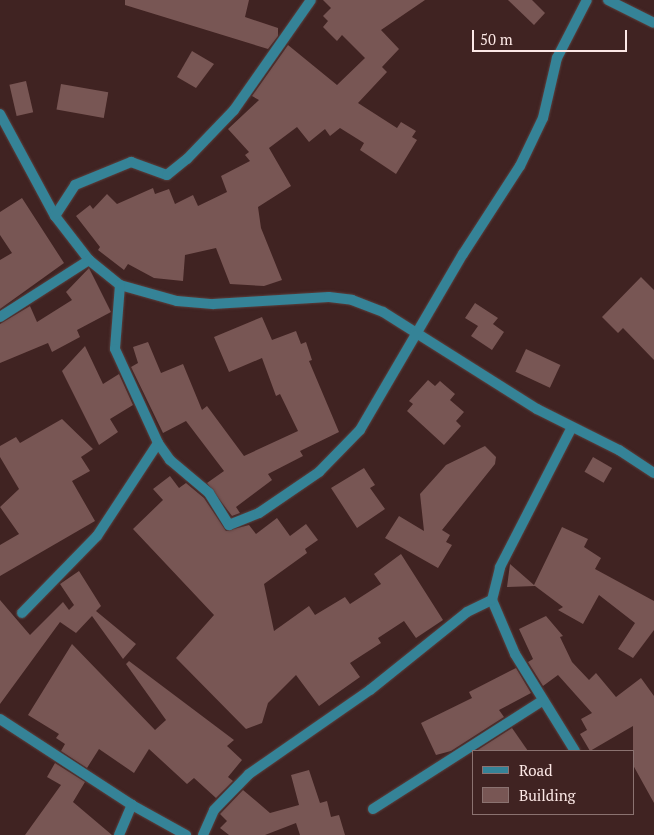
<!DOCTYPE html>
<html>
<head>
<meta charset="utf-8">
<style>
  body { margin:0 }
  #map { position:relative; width:654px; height:835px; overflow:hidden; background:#402322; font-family:"PT Serif",serif }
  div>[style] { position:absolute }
  .building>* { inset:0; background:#785654; transform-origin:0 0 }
  .roads { filter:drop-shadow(0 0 1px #5a3f3d) drop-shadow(0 0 1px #5a3f3d) }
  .street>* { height:10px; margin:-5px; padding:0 5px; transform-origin:5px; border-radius:5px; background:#358397 }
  span { translate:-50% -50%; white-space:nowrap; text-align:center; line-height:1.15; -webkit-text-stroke:4px #402322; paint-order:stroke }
  .legend { position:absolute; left:472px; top:750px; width:162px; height:65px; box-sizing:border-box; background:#402322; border:1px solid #8b7270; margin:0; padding:6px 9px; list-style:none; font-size:15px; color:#fce8e6 }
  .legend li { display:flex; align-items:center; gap:10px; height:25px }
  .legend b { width:25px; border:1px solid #8b7270 }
  .scale { position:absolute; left:472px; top:30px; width:155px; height:22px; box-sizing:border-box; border:2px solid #fce8e6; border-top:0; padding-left:6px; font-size:15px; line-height:18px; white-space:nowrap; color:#fce8e6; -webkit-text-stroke:4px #402322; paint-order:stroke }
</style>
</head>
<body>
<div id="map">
  <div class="building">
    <i style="clip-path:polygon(125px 0,249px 0,245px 17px,278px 28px,278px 36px,268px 49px,125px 5px)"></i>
    <i style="clip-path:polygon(323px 0,425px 0,381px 30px,399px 49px,382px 67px,387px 72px,358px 103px,397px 128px,401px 122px,416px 131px,412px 137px,417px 140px,396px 174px,360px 150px,364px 143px,340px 128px,330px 136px,325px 129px,309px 142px,297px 127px,269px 148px,291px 186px,258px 207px,261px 228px,282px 280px,264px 286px,230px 284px,216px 248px,185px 255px,183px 281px,154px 278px,128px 264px,124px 270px,98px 250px,100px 247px,76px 216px,90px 205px,93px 209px,107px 194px,117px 204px,153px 188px,155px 194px,169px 189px,175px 204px,193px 195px,198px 206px,227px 192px,221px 176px,250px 161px,245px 155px,249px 152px,228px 129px,259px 100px,252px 96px,288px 45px,337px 85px,365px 58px,342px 35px,337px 41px,323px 27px,328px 21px,323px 16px,331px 8px)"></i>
    <i style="clip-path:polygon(508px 0,532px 0,545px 13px,534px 25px)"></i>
    <i style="clip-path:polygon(192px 51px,214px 64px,196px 88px,177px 77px)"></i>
    <i style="left:26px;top:81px;width:32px;height:17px;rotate:77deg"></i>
    <i style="left:61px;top:84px;width:48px;height:26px;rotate:10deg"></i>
    <i style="clip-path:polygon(22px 198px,64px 263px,0 309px,0 260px,12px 253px,0 235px,0 212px)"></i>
    <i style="clip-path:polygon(89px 268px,111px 312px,77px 330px,80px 337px,52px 352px,48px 343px,0 363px,0 324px,30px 306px,37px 322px,72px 300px,66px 292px)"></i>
    <i style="clip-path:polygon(641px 277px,654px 290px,654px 360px,623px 328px,618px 333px,602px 317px)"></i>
    <i style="clip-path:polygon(475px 303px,498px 318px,493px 324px,504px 332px,492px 350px,471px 336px,478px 326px,465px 318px)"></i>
    <i style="clip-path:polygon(262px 317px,272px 340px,296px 331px,301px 344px,306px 342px,312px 360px,309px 361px,339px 432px,300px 451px,303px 456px,268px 474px,272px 480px,236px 507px,240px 513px,232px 516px,207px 483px,224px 471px,186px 421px,163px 433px,131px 367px,138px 363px,133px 347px,148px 342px,161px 373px,183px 364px,202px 410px,207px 406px,244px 456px,298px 431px,280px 394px,276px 396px,262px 358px,229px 372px,214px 337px)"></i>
    <i style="clip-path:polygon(85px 346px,103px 384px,119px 374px,133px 405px,110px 419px,118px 432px,99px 445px,62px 371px)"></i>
    <i style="left:526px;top:349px;width:38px;height:25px;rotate:25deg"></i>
    <i style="clip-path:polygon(428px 380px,435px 386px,440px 381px,455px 394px,450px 400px,464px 412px,456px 421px,461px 426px,444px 445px,407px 411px,413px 404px,409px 401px)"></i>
    <i style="clip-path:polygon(62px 419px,93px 449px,81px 457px,90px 471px,72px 481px,95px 521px,0 576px,0 545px,19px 534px,0 507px,19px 489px,0 457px,0 446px,16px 437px,20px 443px)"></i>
    <i style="clip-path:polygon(485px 446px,496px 457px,495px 464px,442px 530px,450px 535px,446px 542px,452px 545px,438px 568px,385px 538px,399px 516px,424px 531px,420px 494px,446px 465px)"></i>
    <i style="left:593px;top:457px;width:22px;height:17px;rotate:30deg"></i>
    <i style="clip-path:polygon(364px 468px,375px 485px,370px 488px,385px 509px,357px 528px,331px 488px)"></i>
    <i style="clip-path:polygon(170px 476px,179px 488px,186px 483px,204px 498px,226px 531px,249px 525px,256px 534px,277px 518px,290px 536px,306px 524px,318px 540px,305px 549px,307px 553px,264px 584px,274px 631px,309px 606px,315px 615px,345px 597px,350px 604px,381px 584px,374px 574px,401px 554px,443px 620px,416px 638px,404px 621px,378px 638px,381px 643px,350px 663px,360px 677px,319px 706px,296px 675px,268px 703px,262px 723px,246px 729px,176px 658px,214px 615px,133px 529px,163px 500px,153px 489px)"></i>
    <i style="clip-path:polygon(562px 527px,588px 539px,584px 547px,601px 558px,595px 569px,654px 601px,654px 630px,633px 658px,618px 649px,635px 623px,599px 595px,583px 624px,558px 610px,563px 607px,535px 586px,507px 587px,510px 564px,534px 585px)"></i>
    <i style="clip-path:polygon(79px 571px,101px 606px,96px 611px,136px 644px,123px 659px,92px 616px,76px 633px,60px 622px,0 704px,0 600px,30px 635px,63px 602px,69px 610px,74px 605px,60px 584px)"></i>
    <i style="clip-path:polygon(546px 616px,563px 636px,560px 637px,572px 662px,589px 680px,596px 673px,616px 697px,641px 678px,654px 696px,654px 803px,633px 765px,633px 726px,590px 751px,580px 734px,587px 730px,581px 719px,592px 713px,558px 675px,543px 686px,528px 662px,533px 659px,519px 629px)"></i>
    <i style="clip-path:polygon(72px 644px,155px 730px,166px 720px,126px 664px,129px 661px,234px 740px,227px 746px,242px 760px,228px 777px,233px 781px,216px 798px,194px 778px,187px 784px,149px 749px,134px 773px,99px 749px,87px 768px,61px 751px,65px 744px,56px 738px,59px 734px,28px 715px)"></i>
    <i style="clip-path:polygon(516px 668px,531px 693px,499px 710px,504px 717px,451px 751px,436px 755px,421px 723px,472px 698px,469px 692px)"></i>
    <i style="clip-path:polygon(512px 728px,528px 751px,476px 751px)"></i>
    <i style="clip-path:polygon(55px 763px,85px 782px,73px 802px,112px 835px,25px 835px,61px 785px,47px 777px)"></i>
    <i style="clip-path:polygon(309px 770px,320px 803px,327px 801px,331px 817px,339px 815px,345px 835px,300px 835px,296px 823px,265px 835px,229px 835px,220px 828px,227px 821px,220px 814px,243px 790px,270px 813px,299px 805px,291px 775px)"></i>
  </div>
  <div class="roads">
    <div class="street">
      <i style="left:608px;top:0;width:51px;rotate:26.6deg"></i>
      <i style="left:0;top:114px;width:116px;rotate:61.7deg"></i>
      <i style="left:55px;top:216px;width:56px;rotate:52.3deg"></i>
      <i style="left:89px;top:260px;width:40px;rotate:39deg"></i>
      <i style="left:120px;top:285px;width:59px;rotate:15.7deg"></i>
      <i style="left:177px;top:301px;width:36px;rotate:5deg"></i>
      <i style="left:213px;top:304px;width:116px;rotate:-3.5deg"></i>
      <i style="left:329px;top:297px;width:23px;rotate:7deg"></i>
      <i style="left:352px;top:300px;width:33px;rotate:21deg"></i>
      <i style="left:383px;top:312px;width:182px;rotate:32.2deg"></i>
      <i style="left:537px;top:409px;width:92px;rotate:26.6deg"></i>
      <i style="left:619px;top:450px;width:42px;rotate:33.3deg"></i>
      <i style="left:55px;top:216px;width:37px;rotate:-57deg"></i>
      <i style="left:75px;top:185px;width:61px;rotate:-22.3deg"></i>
      <i style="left:131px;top:162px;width:38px;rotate:20deg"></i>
      <i style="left:167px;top:175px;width:26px;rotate:-39deg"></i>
      <i style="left:187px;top:159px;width:68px;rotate:-46.2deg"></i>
      <i style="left:234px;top:110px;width:134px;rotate:-55deg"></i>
      <i style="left:120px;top:285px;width:64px;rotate:94.5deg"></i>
      <i style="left:115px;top:349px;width:103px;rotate:65.4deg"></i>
      <i style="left:158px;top:443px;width:21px;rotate:55deg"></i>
      <i style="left:170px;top:460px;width:51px;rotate:40.2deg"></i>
      <i style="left:209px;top:493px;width:38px;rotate:58deg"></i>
      <i style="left:229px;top:525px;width:32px;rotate:-22deg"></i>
      <i style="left:259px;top:513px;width:73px;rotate:-34.3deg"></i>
      <i style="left:319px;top:472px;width:59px;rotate:-45.7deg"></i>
      <i style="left:360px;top:430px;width:204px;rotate:-59.7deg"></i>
      <i style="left:463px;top:254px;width:105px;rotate:-57.1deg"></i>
      <i style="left:520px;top:166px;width:53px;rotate:-64.4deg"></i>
      <i style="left:543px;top:118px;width:62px;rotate:-76.9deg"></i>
      <i style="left:557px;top:58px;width:65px;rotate:-62.7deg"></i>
      <i style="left:0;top:317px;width:106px;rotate:-32.6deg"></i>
      <i style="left:492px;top:600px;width:59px;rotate:66.9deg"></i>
      <i style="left:515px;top:654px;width:114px;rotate:58.3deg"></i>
      <i style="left:22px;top:613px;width:107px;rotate:-45.8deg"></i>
      <i style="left:97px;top:536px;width:111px;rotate:-56.7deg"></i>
      <i style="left:0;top:719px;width:158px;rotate:33.1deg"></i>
      <i style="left:132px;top:805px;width:62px;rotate:29.1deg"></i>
      <i style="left:373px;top:809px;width:201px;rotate:-32.6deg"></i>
      <i style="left:119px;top:835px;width:33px;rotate:-67deg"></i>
      <i style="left:203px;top:835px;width:27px;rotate:-66deg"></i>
      <i style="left:214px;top:810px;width:50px;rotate:-45.8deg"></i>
      <i style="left:249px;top:774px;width:147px;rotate:-34.8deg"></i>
      <i style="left:370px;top:690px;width:124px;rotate:-38.8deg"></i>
      <i style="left:467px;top:612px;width:28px;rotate:-26deg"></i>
      <i style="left:492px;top:600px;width:34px;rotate:-76deg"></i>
      <i style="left:500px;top:567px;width:157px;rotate:-62.8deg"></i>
    </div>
  </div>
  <ul class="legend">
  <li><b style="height:6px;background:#358397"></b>Road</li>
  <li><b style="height:14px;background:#785654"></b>Building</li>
  </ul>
  <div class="scale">50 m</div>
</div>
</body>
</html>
